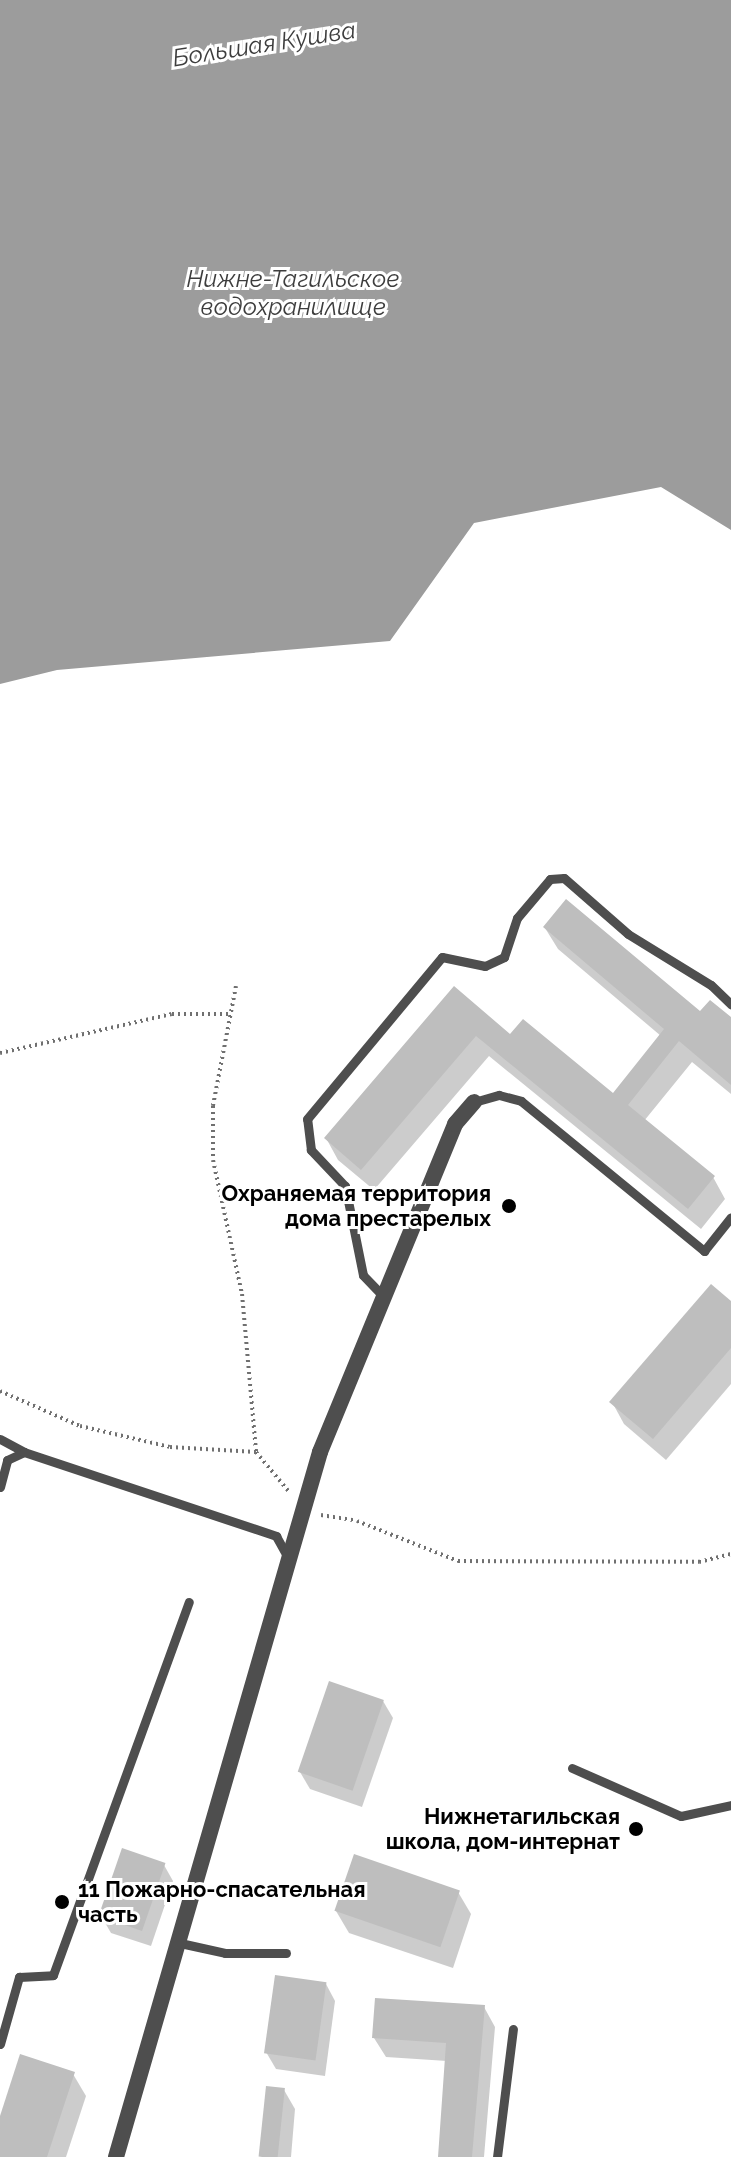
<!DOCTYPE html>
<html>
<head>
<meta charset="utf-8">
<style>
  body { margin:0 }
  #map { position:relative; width:731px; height:2157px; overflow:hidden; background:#fff; font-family:Raleway,sans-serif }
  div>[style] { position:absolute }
  .water>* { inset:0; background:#9c9c9c }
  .shadow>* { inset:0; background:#0003 }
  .building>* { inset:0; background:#bebebe; transform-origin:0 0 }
  .path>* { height:4px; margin-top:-2px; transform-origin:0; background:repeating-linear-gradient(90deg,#707070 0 2px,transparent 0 6px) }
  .service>* { height:9px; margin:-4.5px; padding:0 4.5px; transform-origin:4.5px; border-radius:4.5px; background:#4e4e4e }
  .minor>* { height:16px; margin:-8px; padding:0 8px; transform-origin:8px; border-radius:8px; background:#4e4e4e }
  .dots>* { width:22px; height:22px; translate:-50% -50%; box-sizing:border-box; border:4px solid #fff; border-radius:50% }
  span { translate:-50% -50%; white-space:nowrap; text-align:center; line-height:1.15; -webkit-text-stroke:6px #fff; paint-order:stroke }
  .poi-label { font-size:22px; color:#000; font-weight:700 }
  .right { translate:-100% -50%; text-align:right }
  .left { translate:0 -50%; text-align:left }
  .water-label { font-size:24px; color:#3d3d3d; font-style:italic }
</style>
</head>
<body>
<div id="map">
  <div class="water">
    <i style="clip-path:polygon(0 0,731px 0,731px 530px,661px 487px,474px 523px,390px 641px,57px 670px,0 684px)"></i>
  </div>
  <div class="shadow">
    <i style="clip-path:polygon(545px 928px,700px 1014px,731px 1020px,731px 1094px,692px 1062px,644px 1121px,713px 1177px,725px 1199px,701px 1229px,489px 1056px,374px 1190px,338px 1160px,326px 1138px,454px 989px,510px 1037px,613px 1095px,661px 1036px,558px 949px)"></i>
    <i style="clip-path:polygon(731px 1304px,731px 1384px,666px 1460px,624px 1424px,612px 1402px)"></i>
    <i style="clip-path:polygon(383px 1701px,393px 1718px,362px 1807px,310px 1789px,300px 1772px)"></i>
    <i style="clip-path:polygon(164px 1865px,173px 1881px,151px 1946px,111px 1933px,101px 1916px)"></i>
    <i style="clip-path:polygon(458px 1892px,471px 1914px,453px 1968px,349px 1933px,336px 1911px)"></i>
    <i style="clip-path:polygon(326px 1984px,335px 2001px,325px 2076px,276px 2069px,266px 2052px)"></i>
    <i style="clip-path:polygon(484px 2007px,495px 2027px,484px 2157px,440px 2157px,447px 2061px,386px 2057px,374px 2038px)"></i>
    <i style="clip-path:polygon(73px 2074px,86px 2096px,66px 2157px,0 2157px,0 2123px)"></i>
    <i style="clip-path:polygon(284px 2090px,295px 2109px,291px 2157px,262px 2157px)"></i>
  </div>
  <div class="building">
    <i style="clip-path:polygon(566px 899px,700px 1011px,710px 1000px,731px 1017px,731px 1085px,679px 1041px,628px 1105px,715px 1176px,688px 1209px,476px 1036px,361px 1170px,324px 1138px,454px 986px,510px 1034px,523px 1019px,613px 1093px,664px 1029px,543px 927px)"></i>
    <i style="clip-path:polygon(711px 1284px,731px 1301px,731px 1348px,653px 1439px,609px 1402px)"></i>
    <i style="left:329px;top:1681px;width:58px;height:96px;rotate:19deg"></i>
    <i style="left:122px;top:1848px;width:46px;height:72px;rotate:19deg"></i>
    <i style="left:354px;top:1854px;width:112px;height:60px;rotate:19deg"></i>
    <i style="left:275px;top:1975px;width:52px;height:79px;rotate:8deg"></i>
    <i style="clip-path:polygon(375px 1998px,485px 2005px,472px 2157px,438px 2157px,446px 2043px,372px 2038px)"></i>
    <i style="clip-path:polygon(20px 2054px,75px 2072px,47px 2157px,0 2157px,0 2116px)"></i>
    <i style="left:266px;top:2086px;width:19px;height:71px;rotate:6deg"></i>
  </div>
  <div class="path">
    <i style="left:236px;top:986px;width:122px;rotate:100.9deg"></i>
    <i style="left:213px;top:1106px;width:54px;rotate:90deg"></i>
    <i style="left:213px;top:1160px;width:137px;rotate:77.8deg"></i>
    <i style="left:242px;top:1294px;width:159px;rotate:84.9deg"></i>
    <i style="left:256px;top:1452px;width:53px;rotate:50.3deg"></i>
    <i style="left:0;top:1053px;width:176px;rotate:-12.8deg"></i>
    <i style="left:172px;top:1014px;width:57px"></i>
    <i style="left:0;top:1391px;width:87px;rotate:23.6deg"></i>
    <i style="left:80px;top:1426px;width:92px;rotate:13.1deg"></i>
    <i style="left:170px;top:1447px;width:86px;rotate:3.3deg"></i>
    <i style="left:321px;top:1515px;width:36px;rotate:9deg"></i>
    <i style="left:357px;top:1521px;width:109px;rotate:21.6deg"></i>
    <i style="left:458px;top:1561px;width:241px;rotate:0.2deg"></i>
    <i style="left:699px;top:1562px;width:33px;rotate:-14deg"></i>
  </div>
  <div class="service">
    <i style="left:474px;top:1102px;width:26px;rotate:-16deg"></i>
    <i style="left:499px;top:1095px;width:23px;rotate:15deg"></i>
    <i style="left:521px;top:1101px;width:237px;rotate:39.3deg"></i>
    <i style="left:704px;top:1251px;width:43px;rotate:-51.5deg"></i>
    <i style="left:384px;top:1297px;width:30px;rotate:-134deg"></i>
    <i style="left:363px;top:1275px;width:91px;rotate:-101.4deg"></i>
    <i style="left:345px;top:1186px;width:50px;rotate:-133.4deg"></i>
    <i style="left:311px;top:1150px;width:31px;rotate:-97deg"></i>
    <i style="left:307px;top:1119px;width:211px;rotate:-50.2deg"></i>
    <i style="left:442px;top:957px;width:44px;rotate:11.8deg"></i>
    <i style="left:485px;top:966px;width:21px;rotate:-25deg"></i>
    <i style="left:504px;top:957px;width:41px;rotate:-71.6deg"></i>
    <i style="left:517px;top:918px;width:51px;rotate:-49.8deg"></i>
    <i style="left:550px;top:879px;width:14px;rotate:-4deg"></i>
    <i style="left:564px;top:878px;width:85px;rotate:41.2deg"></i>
    <i style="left:628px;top:934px;width:97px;rotate:31.6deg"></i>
    <i style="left:711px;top:985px;width:28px;rotate:44deg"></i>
    <i style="left:0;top:1439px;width:27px;rotate:28deg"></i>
    <i style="left:0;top:1487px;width:28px;rotate:-75deg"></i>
    <i style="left:7px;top:1460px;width:19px;rotate:-25deg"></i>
    <i style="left:24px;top:1452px;width:266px;rotate:18.4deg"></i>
    <i style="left:276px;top:1536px;width:25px;rotate:61deg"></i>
    <i style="left:572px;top:1768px;width:119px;rotate:23.8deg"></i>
    <i style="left:681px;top:1816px;width:51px;rotate:-12.4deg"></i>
    <i style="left:180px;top:1943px;width:46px;rotate:12.5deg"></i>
    <i style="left:225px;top:1953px;width:61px"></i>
    <i style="left:0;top:2044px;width:70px;rotate:-74.2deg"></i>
    <i style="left:19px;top:1977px;width:34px;rotate:-3deg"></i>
    <i style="left:53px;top:1975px;width:397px;rotate:-70deg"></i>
    <i style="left:497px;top:2157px;width:129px;rotate:-82.9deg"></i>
  </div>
  <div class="minor">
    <i style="left:116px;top:2157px;width:734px;rotate:-73.86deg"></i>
    <i style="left:320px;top:1452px;width:355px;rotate:-67.6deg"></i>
    <i style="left:455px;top:1124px;width:29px;rotate:-49deg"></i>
  </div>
  <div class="dots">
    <i style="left:509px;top:1206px;background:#000"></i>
    <i style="left:636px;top:1829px;background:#000"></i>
    <i style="left:62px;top:1902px;background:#000"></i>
  </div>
  <div class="poi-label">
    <span class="right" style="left:491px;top:1206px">Охраняемая территория<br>дома престарелых</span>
    <span class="right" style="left:620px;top:1829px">Нижнетагильская<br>школа, дом-интернат</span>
    <span class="left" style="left:78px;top:1902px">11 Пожарно-спасательная<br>часть</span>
  </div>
  <div class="water-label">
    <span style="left:264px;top:44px;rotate:-9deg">Большая Кушва</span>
    <span style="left:293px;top:293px">Нижне-Тагильское<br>водохранилище</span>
  </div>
</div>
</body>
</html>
